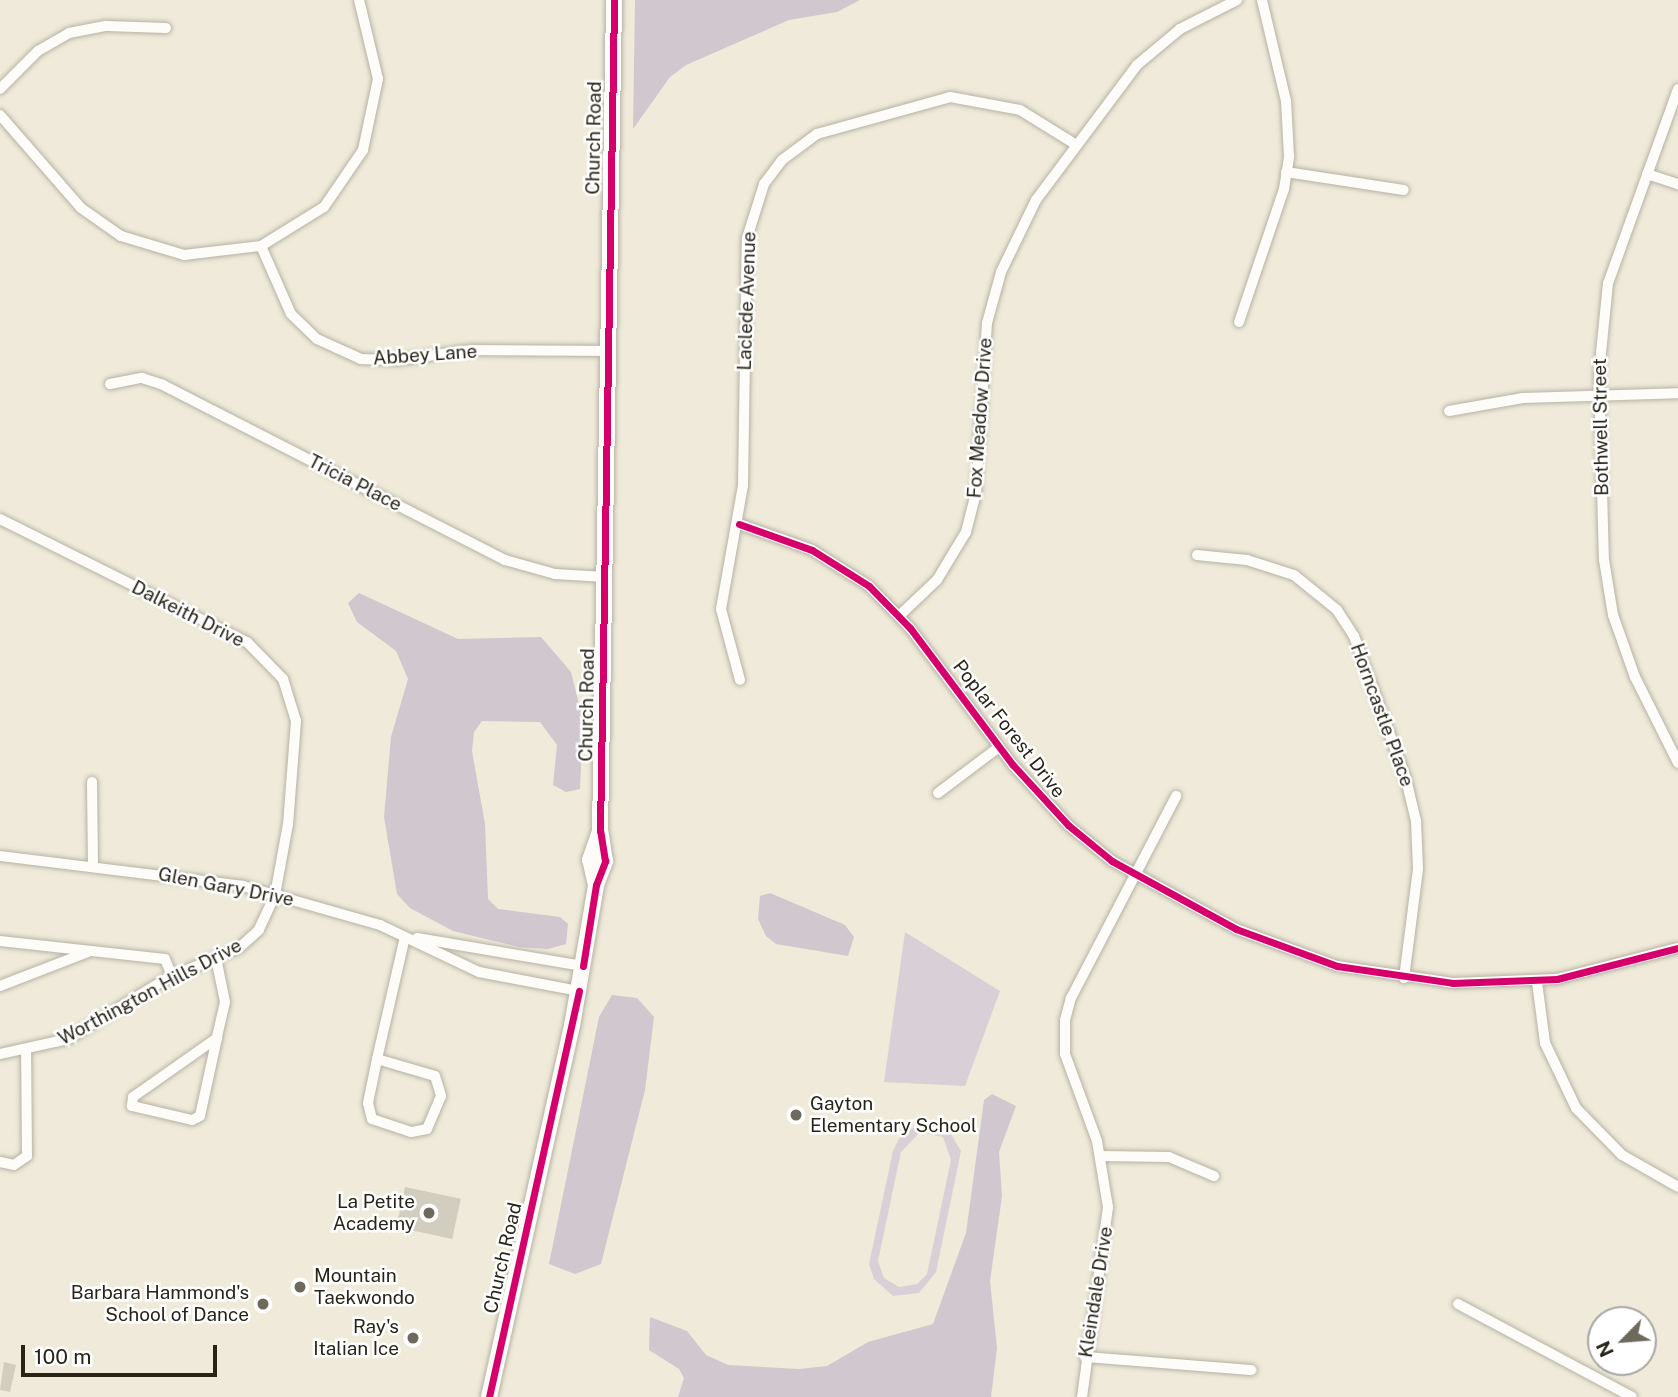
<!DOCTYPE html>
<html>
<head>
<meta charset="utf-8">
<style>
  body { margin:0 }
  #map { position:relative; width:1678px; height:1397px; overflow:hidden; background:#efead9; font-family:"Public Sans",sans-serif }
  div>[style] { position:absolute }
  .green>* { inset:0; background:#d9d0d7 }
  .forest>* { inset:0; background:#d0c7cf }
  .building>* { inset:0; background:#d1cdbf; transform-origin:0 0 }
  .roads { filter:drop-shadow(0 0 2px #b6b2a5) drop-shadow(0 0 2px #b6b2a5) }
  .street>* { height:10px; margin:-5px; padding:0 5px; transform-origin:5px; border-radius:5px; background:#fdfcf9 }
  .secondary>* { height:16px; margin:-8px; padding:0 8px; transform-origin:8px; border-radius:8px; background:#fdfcf9 }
  .cycleway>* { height:7px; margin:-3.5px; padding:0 3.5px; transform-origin:3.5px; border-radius:3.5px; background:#d6006c }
  .dots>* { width:19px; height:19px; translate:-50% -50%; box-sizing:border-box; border:4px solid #fff; border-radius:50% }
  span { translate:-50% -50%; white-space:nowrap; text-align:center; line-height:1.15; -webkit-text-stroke:5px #fff; paint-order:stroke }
  .street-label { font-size:19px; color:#272418 }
  .poi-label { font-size:19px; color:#272418 }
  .left { translate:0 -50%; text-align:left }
  .right { translate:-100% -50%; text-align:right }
  .north { position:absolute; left:1587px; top:1306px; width:70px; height:70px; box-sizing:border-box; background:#fff; border:2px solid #a9a7a3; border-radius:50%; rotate:245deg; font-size:19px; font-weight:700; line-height:28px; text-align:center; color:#272418 }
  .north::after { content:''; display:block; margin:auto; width:24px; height:32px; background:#6d695c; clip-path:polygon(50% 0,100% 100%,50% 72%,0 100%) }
  .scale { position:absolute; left:21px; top:1345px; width:196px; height:32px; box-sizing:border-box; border:4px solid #272418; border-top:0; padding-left:9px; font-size:21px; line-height:24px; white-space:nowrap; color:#272418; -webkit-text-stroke:5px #fff; paint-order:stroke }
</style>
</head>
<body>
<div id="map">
  <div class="green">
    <i style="clip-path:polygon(905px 932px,1000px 991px,965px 1086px,884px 1082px)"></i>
    <i style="clip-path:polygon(evenodd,935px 1122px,948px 1129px,961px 1151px,936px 1272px,919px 1293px,893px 1296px,874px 1279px,869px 1264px,893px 1151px,903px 1131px,935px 1122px,920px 1132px,943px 1137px,951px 1160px,927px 1274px,917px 1284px,899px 1287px,884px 1278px,878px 1261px,901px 1152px,920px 1132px)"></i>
  </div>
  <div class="forest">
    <i style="clip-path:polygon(635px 0,860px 0,837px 12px,789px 20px,686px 65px,670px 77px,633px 129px)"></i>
    <i style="clip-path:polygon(359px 593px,458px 639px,541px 637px,571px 672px,583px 720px,580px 789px,566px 792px,553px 785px,557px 745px,540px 722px,482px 721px,474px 732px,472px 751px,485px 824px,488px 899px,498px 909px,560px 917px,568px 924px,566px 944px,548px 949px,519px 947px,453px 931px,410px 908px,397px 894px,384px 817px,391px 737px,408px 679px,396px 651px,357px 622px,348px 603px)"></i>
    <i style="clip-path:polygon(770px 893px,845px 925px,854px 937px,848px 956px,776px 944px,766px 936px,758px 919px,760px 896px)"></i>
    <i style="clip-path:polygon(612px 995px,637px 998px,654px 1017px,645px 1090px,601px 1264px,575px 1274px,549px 1264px,599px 1017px)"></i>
    <i style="clip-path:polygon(992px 1094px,1016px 1106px,999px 1152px,1002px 1196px,990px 1281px,997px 1348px,991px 1397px,678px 1397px,684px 1378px,679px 1369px,649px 1350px,650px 1317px,687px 1331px,706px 1355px,728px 1365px,799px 1369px,827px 1366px,868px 1342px,933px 1324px,966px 1233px,984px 1100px)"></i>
  </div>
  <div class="building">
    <i style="left:405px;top:1187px;width:57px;height:41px;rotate:12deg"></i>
    <i style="clip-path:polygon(4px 1362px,16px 1365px,10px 1392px,0 1390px)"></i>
  </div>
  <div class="roads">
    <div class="street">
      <i style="left:0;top:89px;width:54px;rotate:-45deg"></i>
      <i style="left:38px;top:51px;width:36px;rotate:-30deg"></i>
      <i style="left:69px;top:33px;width:38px;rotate:-11deg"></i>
      <i style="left:106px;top:26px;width:60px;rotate:1.9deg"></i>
      <i style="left:1678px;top:89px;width:206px;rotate:109.8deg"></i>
      <i style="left:1608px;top:283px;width:90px;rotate:95.7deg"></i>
      <i style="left:1599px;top:373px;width:187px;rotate:88.5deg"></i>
      <i style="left:1604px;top:560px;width:56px;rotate:80.7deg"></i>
      <i style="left:1613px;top:615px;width:66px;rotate:70.5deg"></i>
      <i style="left:1635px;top:677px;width:96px;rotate:63.4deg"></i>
      <i style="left:0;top:115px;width:123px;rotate:48.9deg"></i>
      <i style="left:81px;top:208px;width:49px;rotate:35deg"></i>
      <i style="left:121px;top:236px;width:66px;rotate:16.8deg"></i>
      <i style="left:184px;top:255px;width:78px;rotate:-6.7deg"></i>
      <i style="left:261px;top:246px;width:74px;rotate:-31.8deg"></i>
      <i style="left:324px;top:207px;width:69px;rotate:-55.6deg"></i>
      <i style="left:363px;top:150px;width:73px;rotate:-78.1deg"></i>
      <i style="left:378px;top:79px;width:81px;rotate:-103.5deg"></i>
      <i style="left:1286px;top:172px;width:119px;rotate:8.7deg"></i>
      <i style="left:1647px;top:174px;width:33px;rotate:18deg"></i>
      <i style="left:261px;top:246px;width:74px;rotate:66.2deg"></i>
      <i style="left:291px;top:314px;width:36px;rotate:44deg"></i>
      <i style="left:317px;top:339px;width:48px;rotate:24.4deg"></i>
      <i style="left:361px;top:359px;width:37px;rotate:2deg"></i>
      <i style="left:398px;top:360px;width:74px;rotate:-7.8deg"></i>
      <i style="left:471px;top:350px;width:136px;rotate:0.4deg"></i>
      <i style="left:1239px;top:322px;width:140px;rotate:-71.3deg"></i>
      <i style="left:1284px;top:189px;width:33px;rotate:-81deg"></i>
      <i style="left:1289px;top:156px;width:55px;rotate:-93.1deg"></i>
      <i style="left:1286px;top:101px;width:104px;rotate:-103.4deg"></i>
      <i style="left:110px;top:384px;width:33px;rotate:-11deg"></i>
      <i style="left:142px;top:378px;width:22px;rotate:18deg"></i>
      <i style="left:163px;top:385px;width:384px;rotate:27.1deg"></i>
      <i style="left:505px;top:560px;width:52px;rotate:15.6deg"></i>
      <i style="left:555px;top:574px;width:50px;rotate:3.4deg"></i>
      <i style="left:1449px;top:411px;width:75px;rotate:-10deg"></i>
      <i style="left:1523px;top:398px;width:155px;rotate:-1.8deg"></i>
      <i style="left:0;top:519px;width:276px;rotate:26.5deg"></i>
      <i style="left:247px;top:642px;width:52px;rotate:45.8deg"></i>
      <i style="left:283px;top:679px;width:44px;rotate:72.8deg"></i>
      <i style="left:296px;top:721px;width:103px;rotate:94.4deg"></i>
      <i style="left:288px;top:824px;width:72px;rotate:100.4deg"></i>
      <i style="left:275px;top:895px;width:38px;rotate:115deg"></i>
      <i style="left:259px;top:930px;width:27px;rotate:138deg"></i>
      <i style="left:239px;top:948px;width:79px;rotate:157deg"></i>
      <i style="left:166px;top:979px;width:115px;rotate:148.5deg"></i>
      <i style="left:68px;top:1039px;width:70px;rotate:167.6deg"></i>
      <i style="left:739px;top:524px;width:77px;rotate:19.6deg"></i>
      <i style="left:812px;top:550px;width:67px;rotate:32.3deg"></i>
      <i style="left:869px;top:586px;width:59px;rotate:45.7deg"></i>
      <i style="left:910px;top:628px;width:171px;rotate:53.1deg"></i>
      <i style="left:1013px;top:765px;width:81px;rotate:47.5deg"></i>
      <i style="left:1068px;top:825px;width:57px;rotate:39.3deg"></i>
      <i style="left:1112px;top:861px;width:141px;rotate:28.7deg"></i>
      <i style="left:1236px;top:929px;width:108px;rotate:20.1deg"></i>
      <i style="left:1337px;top:966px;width:117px;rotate:8.3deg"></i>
      <i style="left:1453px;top:983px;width:104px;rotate:-2.2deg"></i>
      <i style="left:1557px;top:979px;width:125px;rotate:-14.4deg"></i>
      <i style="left:1197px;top:555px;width:50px;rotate:5.7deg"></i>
      <i style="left:1247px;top:560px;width:49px;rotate:17.7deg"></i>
      <i style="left:1294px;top:575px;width:55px;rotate:39.1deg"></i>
      <i style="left:1337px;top:610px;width:31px;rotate:57deg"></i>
      <i style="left:1354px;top:636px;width:152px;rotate:70deg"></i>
      <i style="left:1406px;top:779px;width:43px;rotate:76.6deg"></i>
      <i style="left:1416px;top:821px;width:48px;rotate:87.6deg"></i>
      <i style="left:1418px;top:869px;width:110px;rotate:97.3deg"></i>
      <i style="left:899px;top:616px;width:52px;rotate:-43.5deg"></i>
      <i style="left:937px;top:580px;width:56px;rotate:-58.9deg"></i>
      <i style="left:966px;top:532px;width:40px;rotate:-75.6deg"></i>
      <i style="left:976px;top:493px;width:170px;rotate:-86.3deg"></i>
      <i style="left:987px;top:323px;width:53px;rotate:-74.6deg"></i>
      <i style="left:1001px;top:272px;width:80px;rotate:-64.1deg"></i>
      <i style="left:1036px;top:200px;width:169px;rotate:-53.2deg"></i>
      <i style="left:1137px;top:65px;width:56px;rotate:-39.9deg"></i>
      <i style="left:1180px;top:29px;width:64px;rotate:-27deg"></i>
      <i style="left:740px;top:680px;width:73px;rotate:-105deg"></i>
      <i style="left:721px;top:609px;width:126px;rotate:-79.9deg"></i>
      <i style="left:743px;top:485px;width:247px;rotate:-89.1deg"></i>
      <i style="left:747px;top:238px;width:57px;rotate:-72.5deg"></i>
      <i style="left:764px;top:184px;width:30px;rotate:-53deg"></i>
      <i style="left:782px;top:160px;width:44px;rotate:-36.6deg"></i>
      <i style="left:817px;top:134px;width:138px;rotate:-15.5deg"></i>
      <i style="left:950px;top:97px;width:71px;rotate:10.5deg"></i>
      <i style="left:1020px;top:110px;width:65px;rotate:31.7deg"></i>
      <i style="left:92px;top:782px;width:83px;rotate:89.3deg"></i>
      <i style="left:938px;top:793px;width:76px;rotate:-37deg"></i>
      <i style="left:0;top:856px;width:245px;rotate:7deg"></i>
      <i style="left:243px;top:886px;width:142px;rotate:15.9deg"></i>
      <i style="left:380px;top:925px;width:110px;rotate:25.4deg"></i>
      <i style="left:479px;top:972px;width:102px;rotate:10.8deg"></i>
      <i style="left:417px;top:938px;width:168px;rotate:9.6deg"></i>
      <i style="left:0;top:941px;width:166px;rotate:6.2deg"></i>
      <i style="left:165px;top:959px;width:18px;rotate:68deg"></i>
      <i style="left:216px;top:958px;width:45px;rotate:78.4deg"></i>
      <i style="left:225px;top:1002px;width:37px;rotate:103deg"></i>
      <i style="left:217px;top:1038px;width:80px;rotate:102.3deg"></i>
      <i style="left:200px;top:1116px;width:9px;rotate:153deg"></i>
      <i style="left:192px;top:1120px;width:62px;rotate:-166.9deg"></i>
      <i style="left:132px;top:1106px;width:9px;rotate:-84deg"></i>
      <i style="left:133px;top:1097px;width:103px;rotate:-35.1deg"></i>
      <i style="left:1537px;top:982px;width:62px;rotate:82.5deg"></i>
      <i style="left:1545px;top:1043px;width:72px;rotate:64.5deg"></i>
      <i style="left:1576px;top:1108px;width:66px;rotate:45.6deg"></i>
      <i style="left:1622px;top:1155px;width:64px;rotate:29.7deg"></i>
      <i style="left:0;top:986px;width:94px;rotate:-21.1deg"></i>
      <i style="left:377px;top:1059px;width:60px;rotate:16.3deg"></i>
      <i style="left:435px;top:1076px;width:21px;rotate:73deg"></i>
      <i style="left:441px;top:1096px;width:36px;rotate:113deg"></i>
      <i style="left:427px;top:1129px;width:16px;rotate:169deg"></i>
      <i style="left:411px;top:1132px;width:41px;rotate:-161.6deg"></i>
      <i style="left:372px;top:1119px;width:16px;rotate:-104deg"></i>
      <i style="left:368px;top:1103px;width:45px;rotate:-78.4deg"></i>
      <i style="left:377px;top:1059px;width:125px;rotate:-77.1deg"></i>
      <i style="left:1100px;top:1156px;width:69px;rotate:0.8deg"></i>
      <i style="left:1169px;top:1157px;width:49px;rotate:22.9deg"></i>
      <i style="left:0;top:1162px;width:14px;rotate:12deg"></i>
      <i style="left:14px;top:1165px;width:16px;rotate:-35deg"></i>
      <i style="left:27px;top:1156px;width:105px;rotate:-90.5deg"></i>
      <i style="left:1458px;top:1304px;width:197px;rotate:28.1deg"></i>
      <i style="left:1085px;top:1357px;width:167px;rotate:4.5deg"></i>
      <i style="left:1082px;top:1397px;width:192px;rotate:-82.2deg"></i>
      <i style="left:1108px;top:1207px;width:67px;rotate:-99.5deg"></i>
      <i style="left:1097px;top:1141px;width:93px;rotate:-110.2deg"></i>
      <i style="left:1065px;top:1054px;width:34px;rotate:-90deg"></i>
      <i style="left:1065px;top:1020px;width:23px;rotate:-75deg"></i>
      <i style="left:1071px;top:998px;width:228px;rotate:-62.5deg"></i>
    </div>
    <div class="secondary">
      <i style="left:596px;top:885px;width:26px;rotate:-103deg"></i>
      <i style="left:590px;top:860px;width:28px;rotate:-71deg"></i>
      <i style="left:489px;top:1397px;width:380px;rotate:-77.4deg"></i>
      <i style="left:572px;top:1026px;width:143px;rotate:-80.3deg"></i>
      <i style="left:596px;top:885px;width:26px;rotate:-69deg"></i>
      <i style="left:605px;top:861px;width:30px;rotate:-99deg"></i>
      <i style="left:600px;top:831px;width:831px;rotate:-89.03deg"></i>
    </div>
  </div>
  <div class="cycleway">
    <i style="left:739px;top:524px;width:77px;rotate:19.6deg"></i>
    <i style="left:812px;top:550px;width:67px;rotate:32.3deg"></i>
    <i style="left:869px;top:586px;width:59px;rotate:45.7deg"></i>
    <i style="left:910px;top:628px;width:171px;rotate:53.1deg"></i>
    <i style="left:1013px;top:765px;width:81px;rotate:47.5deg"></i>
    <i style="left:1068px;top:825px;width:57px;rotate:39.3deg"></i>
    <i style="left:1112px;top:861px;width:141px;rotate:28.7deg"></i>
    <i style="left:1236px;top:929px;width:108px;rotate:20.1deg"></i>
    <i style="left:1337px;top:966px;width:117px;rotate:8.3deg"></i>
    <i style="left:1453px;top:983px;width:104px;rotate:-2.2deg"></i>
    <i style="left:1557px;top:979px;width:125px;rotate:-14.4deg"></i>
    <i style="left:583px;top:966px;width:82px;rotate:-80.9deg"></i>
    <i style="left:596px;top:885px;width:26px;rotate:-69deg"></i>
    <i style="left:605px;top:861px;width:30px;rotate:-99deg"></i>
    <i style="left:600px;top:831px;width:831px;rotate:-89.03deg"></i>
    <i style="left:489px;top:1397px;width:416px;rotate:-77.5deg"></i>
  </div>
  <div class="dots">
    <i style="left:796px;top:1115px;background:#6d695c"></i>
    <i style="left:429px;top:1213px;background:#6d695c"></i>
    <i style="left:300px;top:1287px;background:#6d695c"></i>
    <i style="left:263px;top:1304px;background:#6d695c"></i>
    <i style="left:413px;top:1338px;background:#6d695c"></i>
  </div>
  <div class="street-label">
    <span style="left:594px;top:138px;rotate:-89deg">Church Road</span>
    <span style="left:747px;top:301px;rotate:-88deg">Laclede Avenue</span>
    <span style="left:425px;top:355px;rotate:-4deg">Abbey Lane</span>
    <span style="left:980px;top:418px;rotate:-86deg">Fox Meadow Drive</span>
    <span style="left:1601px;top:427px;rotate:-91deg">Bothwell Street</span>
    <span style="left:355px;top:483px;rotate:27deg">Tricia Place</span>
    <span style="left:188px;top:614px;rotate:27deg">Dalkeith Drive</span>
    <span style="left:587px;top:705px;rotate:-89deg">Church Road</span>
    <span style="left:1382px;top:715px;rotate:70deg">Horncastle Place</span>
    <span style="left:1009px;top:729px;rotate:52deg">Poplar Forest Drive</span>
    <span style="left:226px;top:887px;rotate:11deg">Glen Gary Drive</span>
    <span style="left:150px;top:992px;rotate:-28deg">Worthington Hills Drive</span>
    <span style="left:503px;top:1258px;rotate:-77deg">Church Road</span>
    <span style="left:1096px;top:1292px;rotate:-81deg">Kleindale Drive</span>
  </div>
  <div class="poi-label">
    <span class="left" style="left:810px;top:1115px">Gayton<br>Elementary School</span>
    <span class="right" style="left:415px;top:1213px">La Petite<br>Academy</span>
    <span class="left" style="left:314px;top:1287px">Mountain<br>Taekwondo</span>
    <span class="right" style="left:249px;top:1304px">Barbara Hammond's<br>School of Dance</span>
    <span class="right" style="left:399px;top:1338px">Ray's<br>Italian Ice</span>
  </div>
  <div class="north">N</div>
  <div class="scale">100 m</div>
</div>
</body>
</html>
